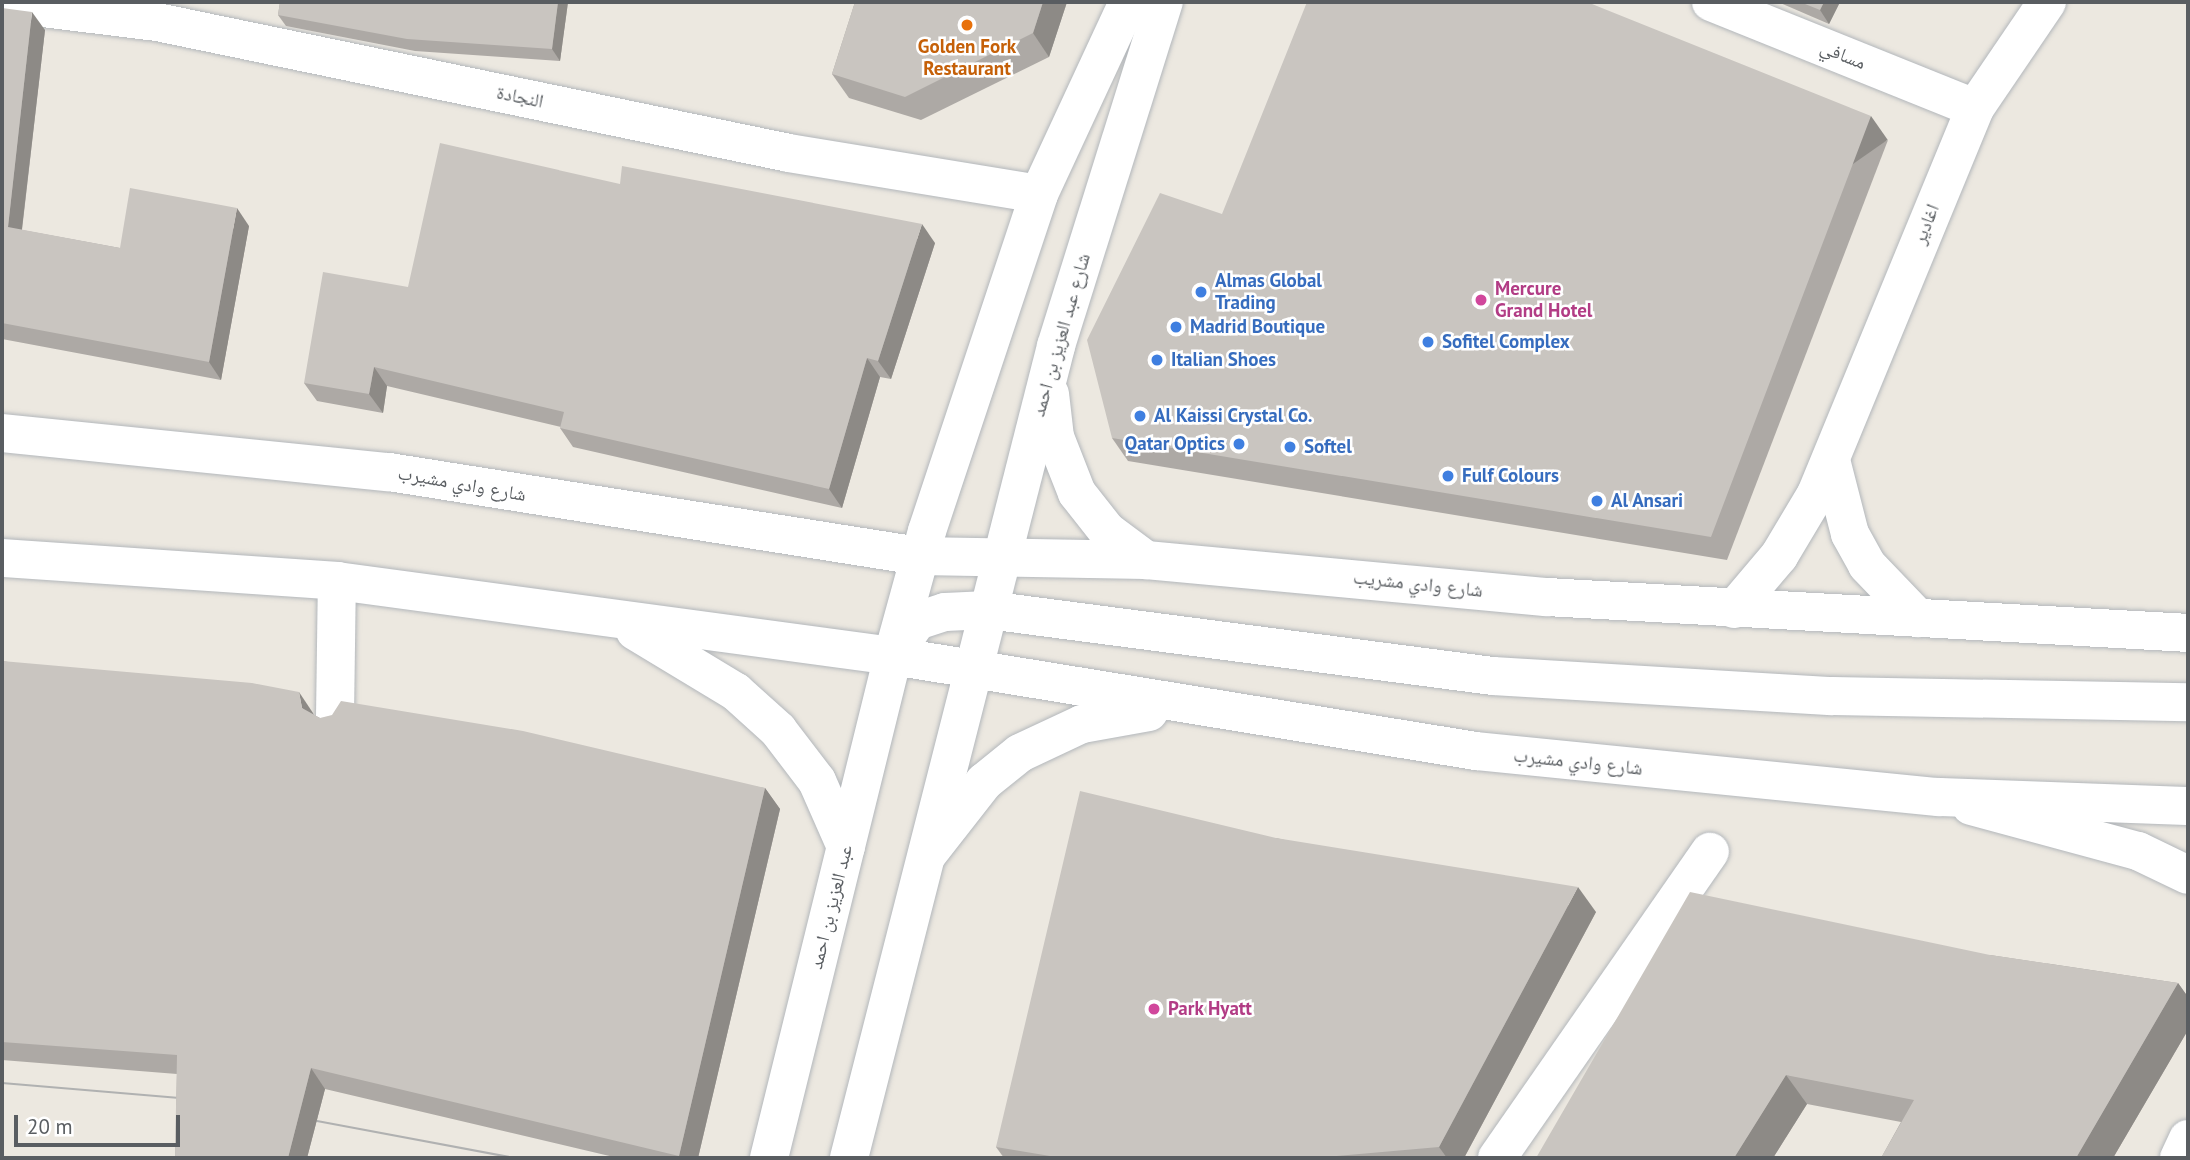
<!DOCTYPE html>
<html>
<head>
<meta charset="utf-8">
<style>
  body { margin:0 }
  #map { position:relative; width:2190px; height:1160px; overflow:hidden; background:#ece8e0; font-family:"PT Sans","Noto Naskh Arabic",sans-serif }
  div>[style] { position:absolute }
  .roads { filter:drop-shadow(0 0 2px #b3b7bb) drop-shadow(0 0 2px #b3b7bb) }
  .street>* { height:38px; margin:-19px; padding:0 19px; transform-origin:19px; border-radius:19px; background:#fff }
  .secondary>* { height:38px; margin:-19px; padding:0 19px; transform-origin:19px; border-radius:19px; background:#fff }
  .tram>* { height:2px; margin:-1px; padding:0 1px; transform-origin:1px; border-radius:1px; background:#b0b1b1 }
  .wall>* { inset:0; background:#ada9a5 }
  .shaded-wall>* { inset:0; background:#8d8a86; transform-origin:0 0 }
  .building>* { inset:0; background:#c9c5c0 }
  .dots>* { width:19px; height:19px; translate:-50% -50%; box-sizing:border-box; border:4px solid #fff; border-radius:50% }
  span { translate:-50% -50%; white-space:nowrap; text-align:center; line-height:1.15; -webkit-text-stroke:5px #fff; paint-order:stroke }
  .food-label { font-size:19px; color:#c56008; font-weight:700 }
  .street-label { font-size:19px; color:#595d61 }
  .shop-label { font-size:19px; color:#366cbe; font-weight:700 }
  .left { translate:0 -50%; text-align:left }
  .right { translate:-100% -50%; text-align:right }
  .hotel-label { font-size:19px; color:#b23c85; font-weight:700 }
  .frame { position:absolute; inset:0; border:4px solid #595d61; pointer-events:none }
  .scale { position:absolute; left:14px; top:1115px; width:166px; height:32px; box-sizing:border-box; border:4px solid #595d61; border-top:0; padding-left:9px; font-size:21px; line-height:24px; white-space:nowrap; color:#595d61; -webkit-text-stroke:5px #fff; paint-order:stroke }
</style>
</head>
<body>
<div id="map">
  <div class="roads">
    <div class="street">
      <i style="left:1711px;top:2px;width:284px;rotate:21.9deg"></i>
      <i style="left:2px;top:3px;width:156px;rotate:7deg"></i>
      <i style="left:157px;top:22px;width:645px;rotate:11.71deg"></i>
      <i style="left:789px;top:153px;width:253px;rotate:9.3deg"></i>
      <i style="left:1831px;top:460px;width:76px;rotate:75.6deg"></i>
      <i style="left:1850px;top:534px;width:35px;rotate:61deg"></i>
      <i style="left:1867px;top:565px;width:74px;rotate:46.1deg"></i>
      <i style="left:1734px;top:609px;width:70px;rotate:-49.7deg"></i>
      <i style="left:1779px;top:556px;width:72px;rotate:-59.2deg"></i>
      <i style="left:1816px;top:494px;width:417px;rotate:-67.6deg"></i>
      <i style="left:1975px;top:108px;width:128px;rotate:-55.8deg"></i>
      <i style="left:335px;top:717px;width:136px;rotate:-89.2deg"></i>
      <i style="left:1971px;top:806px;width:173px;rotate:15.1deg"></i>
      <i style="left:2138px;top:851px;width:55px;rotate:25.6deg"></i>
      <i style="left:769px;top:1158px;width:517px;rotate:-76.13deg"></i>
      <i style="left:849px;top:1158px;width:502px;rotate:-75.69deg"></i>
      <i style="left:1497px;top:1158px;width:373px;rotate:-55.2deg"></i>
      <i style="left:2179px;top:1158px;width:21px;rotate:-65deg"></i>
    </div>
    <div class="secondary">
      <i style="left:1050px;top:394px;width:43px;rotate:83.4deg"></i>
      <i style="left:1055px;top:437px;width:60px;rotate:68.6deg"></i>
      <i style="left:1077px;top:493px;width:48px;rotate:51.7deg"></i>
      <i style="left:1107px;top:531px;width:49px;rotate:36.6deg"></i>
      <i style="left:2px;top:433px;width:389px;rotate:5.8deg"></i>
      <i style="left:389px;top:472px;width:537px;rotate:9.01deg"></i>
      <i style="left:919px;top:556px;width:227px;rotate:1deg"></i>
      <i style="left:1146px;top:560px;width:403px;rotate:5.3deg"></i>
      <i style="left:1547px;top:597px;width:642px;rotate:3.21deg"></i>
      <i style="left:2px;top:558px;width:336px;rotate:3.9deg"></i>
      <i style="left:337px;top:581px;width:561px;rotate:7.68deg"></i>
      <i style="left:893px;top:656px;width:591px;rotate:9.26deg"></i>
      <i style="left:1476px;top:751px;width:465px;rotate:5.7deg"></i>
      <i style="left:1939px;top:797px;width:249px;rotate:2.1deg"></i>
      <i style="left:635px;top:631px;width:118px;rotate:31.1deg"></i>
      <i style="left:736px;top:692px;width:57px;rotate:42.1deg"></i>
      <i style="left:778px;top:730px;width:64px;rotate:52.6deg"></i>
      <i style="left:817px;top:781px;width:72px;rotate:66.3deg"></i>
      <i style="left:895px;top:647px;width:120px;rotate:-74.6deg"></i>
      <i style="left:927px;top:531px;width:355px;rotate:-71.6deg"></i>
      <i style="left:1039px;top:194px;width:212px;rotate:-65.1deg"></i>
      <i style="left:893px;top:656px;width:42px;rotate:-55.6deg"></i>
      <i style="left:917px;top:621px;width:29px;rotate:-18deg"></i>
      <i style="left:945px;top:612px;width:43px;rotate:-2.7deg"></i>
      <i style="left:988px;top:610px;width:509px;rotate:7.45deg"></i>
      <i style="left:1493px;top:676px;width:340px;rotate:3.4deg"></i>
      <i style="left:1832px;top:696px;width:356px;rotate:1deg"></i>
      <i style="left:973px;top:672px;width:336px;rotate:-75.7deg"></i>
      <i style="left:1056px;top:346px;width:361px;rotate:-72.6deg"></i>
      <i style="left:927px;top:855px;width:93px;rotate:-52deg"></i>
      <i style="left:984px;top:782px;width:46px;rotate:-38.9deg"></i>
      <i style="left:1020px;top:753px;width:68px;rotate:-25.1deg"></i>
      <i style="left:1082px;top:724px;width:68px;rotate:-10.2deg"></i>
    </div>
  </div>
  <div class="tram">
    <i style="left:2px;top:1083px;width:190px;rotate:4.8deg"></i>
    <i style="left:317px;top:1121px;width:200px;rotate:10.6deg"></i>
  </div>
  <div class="wall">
    <i style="clip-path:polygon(280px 2px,568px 2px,560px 61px,415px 51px,286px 26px,278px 15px)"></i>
    <i style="clip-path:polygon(855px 2px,1067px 2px,1049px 57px,921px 120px,849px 98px,832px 74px)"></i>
    <i style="clip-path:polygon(1778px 2px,1840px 2px,1829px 24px)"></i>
    <i style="clip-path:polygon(2px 8px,45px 30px,22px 230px,120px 248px,249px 226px,221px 380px,2px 339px)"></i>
    <i style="clip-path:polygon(1888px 140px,1727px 560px,1128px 461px,1112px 438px)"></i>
    <i style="clip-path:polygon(620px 184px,935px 243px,891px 379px,880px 377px,842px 508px,573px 447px,560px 428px,561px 427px,387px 386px,383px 413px,317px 401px,304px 383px,408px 287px)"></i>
    <i style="clip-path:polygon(2px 661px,313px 713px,314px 715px,320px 718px,765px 788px,780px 809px,698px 1158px,618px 1158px,325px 1089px,307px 1158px,175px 1158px,177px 1074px,2px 1060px)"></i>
    <i style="clip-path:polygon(1276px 838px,1596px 912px,1464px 1158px,1004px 1158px,996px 1147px)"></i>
    <i style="clip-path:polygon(1990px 955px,2178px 983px,2188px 997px,2188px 1030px,2113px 1158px,1881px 1158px,1901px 1122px,1807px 1104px,1773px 1158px,1536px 1158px)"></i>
  </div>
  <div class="shaded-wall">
    <i style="clip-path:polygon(558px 2px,568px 2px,560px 61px,552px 49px)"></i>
    <i style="clip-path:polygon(1043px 2px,1067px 2px,1049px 57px,1033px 33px)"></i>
    <i style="clip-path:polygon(1824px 2px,1840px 2px,1829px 24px,1820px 10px)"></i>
    <i style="clip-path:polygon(32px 12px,45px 30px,20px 245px,8px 227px)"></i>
    <i style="left:1871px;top:116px;width:29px;height:450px;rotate:55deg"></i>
    <i style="clip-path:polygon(237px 208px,249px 226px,221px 380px,209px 362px)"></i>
    <i style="clip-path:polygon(922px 224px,935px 243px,891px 379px,878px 361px)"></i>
    <i style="clip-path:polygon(867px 358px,880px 377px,842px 508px,829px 489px)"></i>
    <i style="clip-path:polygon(374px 367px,387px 386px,383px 413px,369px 394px)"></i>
    <i style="clip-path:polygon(299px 692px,313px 713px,316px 728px,302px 708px)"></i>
    <i style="clip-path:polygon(765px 788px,780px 809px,698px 1158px,681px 1158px,679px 1156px)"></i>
    <i style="clip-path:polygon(1578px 887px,1596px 912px,1464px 1158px,1447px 1158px,1439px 1147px)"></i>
    <i style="clip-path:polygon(2178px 983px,2188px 997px,2188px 1030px,2113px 1158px,2076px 1158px)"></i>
    <i style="clip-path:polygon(311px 1068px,325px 1089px,307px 1158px,288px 1158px)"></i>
    <i style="clip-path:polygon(1786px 1075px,1807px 1104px,1773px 1158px,1734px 1158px)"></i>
  </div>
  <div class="building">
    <i style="clip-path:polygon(280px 2px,558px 2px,552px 49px,407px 39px,278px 15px)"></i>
    <i style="clip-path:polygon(855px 2px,1043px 2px,1033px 33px,905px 97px,832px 74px)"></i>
    <i style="clip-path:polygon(1307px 2px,1587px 2px,1871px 116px,1711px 537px,1112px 438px,1087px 340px,1160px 193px,1222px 214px)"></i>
    <i style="clip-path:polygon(1800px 2px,1824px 2px,1820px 10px)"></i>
    <i style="clip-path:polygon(2px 8px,32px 12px,8px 227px,120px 248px,130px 188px,237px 208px,209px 362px,2px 323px)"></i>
    <i style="clip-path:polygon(440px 143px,620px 184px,622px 166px,922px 224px,878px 361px,867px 358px,829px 489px,560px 428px,564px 412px,374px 367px,369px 394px,304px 383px,323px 272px,408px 287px)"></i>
    <i style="clip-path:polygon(2px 661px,252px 683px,299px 692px,302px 708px,320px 718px,332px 715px,341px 701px,523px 731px,765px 788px,679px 1156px,311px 1068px,288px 1158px,175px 1158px,177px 1055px,2px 1042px)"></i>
    <i style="clip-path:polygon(1080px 791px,1276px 838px,1578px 887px,1439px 1147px,1314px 1158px,1062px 1158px,996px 1147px)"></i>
    <i style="clip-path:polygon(1690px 892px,1990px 955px,2178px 983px,2076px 1158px,1881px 1158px,1914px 1100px,1786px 1075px,1734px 1158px,1536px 1158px)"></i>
  </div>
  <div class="dots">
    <i style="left:967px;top:25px;background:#e8710a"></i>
    <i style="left:1201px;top:292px;background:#3f7fe0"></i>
    <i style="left:1481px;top:300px;background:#d1479c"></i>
    <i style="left:1176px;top:327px;background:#3f7fe0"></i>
    <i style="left:1428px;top:342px;background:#3f7fe0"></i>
    <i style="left:1157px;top:360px;background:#3f7fe0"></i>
    <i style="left:1140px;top:416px;background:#3f7fe0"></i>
    <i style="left:1239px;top:444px;background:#3f7fe0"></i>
    <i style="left:1290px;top:447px;background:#3f7fe0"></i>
    <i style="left:1448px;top:476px;background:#3f7fe0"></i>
    <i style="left:1597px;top:501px;background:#3f7fe0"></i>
    <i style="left:1154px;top:1009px;background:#d1479c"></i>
  </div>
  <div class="food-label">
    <span style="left:967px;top:58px">Golden Fork<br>Restaurant</span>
  </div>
  <div class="street-label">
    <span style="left:1843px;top:55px;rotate:22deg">مسافي</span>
    <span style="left:520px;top:97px;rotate:12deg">النجادة</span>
    <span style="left:1926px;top:224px;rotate:-68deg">اغادير</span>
    <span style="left:1061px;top:335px;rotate:-74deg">شارع عبد العزيز بن احمد</span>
    <span style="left:462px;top:484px;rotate:10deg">شارع وادي مشيرب</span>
    <span style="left:1418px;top:584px;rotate:6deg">شارع وادي مشريب</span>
    <span style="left:1578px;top:762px;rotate:6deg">شارع وادي مشيرب</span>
    <span style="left:831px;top:907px;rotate:-76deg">عبد العزيز بن احمد</span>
  </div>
  <div class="shop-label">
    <span class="left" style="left:1215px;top:292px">Almas Global<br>Trading</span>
    <span class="left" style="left:1190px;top:327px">Madrid Boutique</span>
    <span class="left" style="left:1442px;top:342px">Sofitel Complex</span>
    <span class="left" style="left:1171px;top:360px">Italian Shoes</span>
    <span class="left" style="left:1154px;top:416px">Al Kaissi Crystal Co.</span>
    <span class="right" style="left:1225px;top:444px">Qatar Optics</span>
    <span class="left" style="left:1304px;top:447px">Softel</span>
    <span class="left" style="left:1462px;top:476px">Fulf Colours</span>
    <span class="left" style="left:1611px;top:501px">Al Ansari</span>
  </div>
  <div class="hotel-label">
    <span class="left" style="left:1495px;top:300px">Mercure<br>Grand Hotel</span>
    <span class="left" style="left:1168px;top:1009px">Park Hyatt</span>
  </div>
  <div class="frame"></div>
  <div class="scale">20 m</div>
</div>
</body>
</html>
